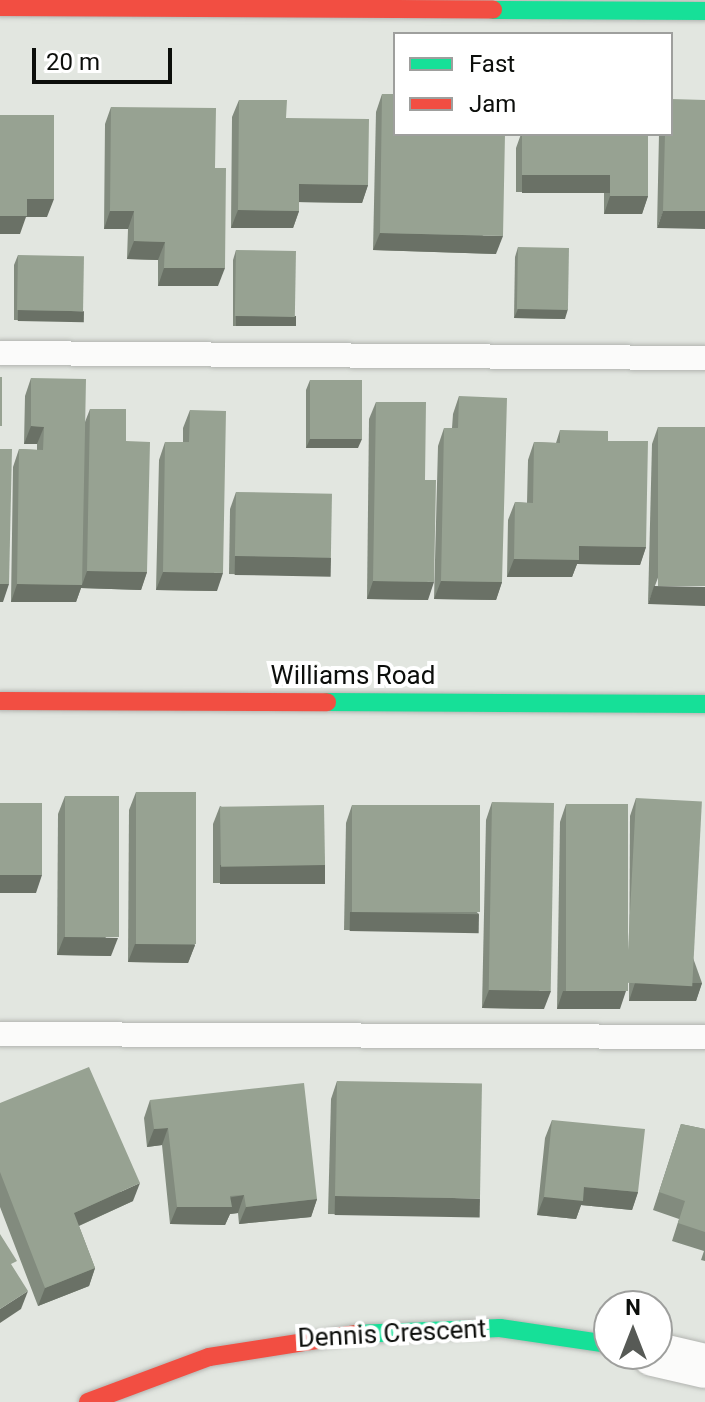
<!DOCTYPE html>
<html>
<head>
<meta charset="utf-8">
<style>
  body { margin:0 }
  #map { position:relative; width:705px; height:1402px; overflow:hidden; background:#e2e6e0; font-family:Roboto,sans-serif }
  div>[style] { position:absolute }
  .roads { filter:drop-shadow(0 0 2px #b2b4b0) drop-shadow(0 0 2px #b2b4b0) }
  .lane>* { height:24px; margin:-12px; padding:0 12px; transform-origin:12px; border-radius:12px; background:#fbfbfa }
  .street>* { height:44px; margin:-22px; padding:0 22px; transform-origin:22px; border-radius:22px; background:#fbfbfa }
  .fast>* { height:18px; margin:-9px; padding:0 9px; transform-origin:9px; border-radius:9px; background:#16e098 }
  .jam>* { height:18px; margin:-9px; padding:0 9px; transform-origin:9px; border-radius:9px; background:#f24e42 }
  .wall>* { inset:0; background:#828b7e }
  .shaded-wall>* { inset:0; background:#6a7166; transform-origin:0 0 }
  .building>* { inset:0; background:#97a292; transform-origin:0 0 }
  span { translate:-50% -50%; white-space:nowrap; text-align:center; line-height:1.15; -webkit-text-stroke:8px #fff; paint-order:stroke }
  .street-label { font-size:26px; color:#0c0e0b }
  .legend { position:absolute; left:393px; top:32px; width:280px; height:104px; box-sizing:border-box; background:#fff; border:2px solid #9e9f9d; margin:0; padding:10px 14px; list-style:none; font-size:24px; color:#0c0e0b }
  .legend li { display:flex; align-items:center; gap:16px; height:40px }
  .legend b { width:40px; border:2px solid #9e9f9d }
  .north { position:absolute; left:593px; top:1290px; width:80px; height:80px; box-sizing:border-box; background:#fff; border:2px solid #9e9f9d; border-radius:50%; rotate:0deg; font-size:22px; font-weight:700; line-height:32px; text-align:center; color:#0c0e0b }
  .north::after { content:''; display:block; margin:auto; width:28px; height:36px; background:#575a56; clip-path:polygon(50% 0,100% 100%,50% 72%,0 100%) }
  .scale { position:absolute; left:32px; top:48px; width:140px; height:36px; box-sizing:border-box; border:4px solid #0c0e0b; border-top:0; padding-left:10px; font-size:24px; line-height:28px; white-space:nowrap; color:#0c0e0b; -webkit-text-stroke:6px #fff; paint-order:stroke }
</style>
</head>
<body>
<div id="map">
  <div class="roads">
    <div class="lane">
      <i style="left:0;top:353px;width:705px;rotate:0.41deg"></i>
      <i style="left:0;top:1034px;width:705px;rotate:0.24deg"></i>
    </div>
    <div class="street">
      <i style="left:653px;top:1354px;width:53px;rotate:13deg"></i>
    </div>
    <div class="fast">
      <i style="left:493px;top:10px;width:212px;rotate:0.3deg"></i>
      <i style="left:327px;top:702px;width:378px;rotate:0.3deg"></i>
      <i style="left:356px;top:1334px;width:144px;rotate:-2.4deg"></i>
      <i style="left:500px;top:1328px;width:110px;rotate:8.4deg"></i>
    </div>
    <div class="jam">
      <i style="left:0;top:7px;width:493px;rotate:0.3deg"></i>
      <i style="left:0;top:701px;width:327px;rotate:0.2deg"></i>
      <i style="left:88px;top:1402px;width:129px;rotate:-20.4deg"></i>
      <i style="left:209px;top:1357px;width:149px;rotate:-8.9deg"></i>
    </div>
  </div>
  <div class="wall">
    <i style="clip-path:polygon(382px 94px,496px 254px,373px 250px,376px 112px)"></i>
    <i style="clip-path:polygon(239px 100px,286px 118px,368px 185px,362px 203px,299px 202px,299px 211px,293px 228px,231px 228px,232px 117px)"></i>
    <i style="clip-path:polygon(705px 100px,657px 228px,659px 134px,671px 134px)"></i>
    <i style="clip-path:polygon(111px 107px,215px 168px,218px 286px,158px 286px,158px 260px,127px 259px,128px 229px,104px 229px,105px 124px)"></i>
    <i style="clip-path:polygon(521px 134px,648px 134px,648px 196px,642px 214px,604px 214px,604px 192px,516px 192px,516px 148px)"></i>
    <i style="clip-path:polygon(518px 247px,565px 319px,514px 318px,515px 257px)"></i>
    <i style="clip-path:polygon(236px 250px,293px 326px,233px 326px,233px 260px)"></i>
    <i style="clip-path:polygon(18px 255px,80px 321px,14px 320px,14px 265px)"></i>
    <i style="clip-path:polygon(31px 378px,85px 422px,90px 409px,126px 441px,147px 572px,141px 590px,81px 588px,76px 602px,11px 602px,13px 467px,19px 449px,37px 450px,37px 444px,24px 444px,25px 396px)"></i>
    <i style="clip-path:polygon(310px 380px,358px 448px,306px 448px,306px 390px)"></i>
    <i style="clip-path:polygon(459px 396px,502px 582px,496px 600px,434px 599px,438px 446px,444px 428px,452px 428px,453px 414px)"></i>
    <i style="clip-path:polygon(376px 402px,425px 480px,428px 600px,367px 599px,369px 419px)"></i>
    <i style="clip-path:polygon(190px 410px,217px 591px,156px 590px,159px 460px,165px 442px,183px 442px,183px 428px)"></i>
    <i style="clip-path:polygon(658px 427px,704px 457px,648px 604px,652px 444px)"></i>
    <i style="clip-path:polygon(560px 430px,608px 441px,646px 547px,640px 565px,577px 564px,572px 577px,507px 577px,508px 520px,515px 502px,527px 503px,528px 460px,534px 442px,556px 443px)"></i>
    <i style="clip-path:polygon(236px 492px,331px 558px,325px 576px,229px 574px,230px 509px)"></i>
    <i style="clip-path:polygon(136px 792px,195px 945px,188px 963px,128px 962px,129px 810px)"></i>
    <i style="clip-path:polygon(65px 796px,111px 956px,57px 955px,58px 814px)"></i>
    <i style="clip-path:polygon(636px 798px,702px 983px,696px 1001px,629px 1001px,630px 816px)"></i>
    <i style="clip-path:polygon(492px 802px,544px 1009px,482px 1008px,486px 820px)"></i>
    <i style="clip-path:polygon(566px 804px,620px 1009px,557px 1009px,560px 822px)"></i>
    <i style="clip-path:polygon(352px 805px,479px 914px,473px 932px,344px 930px,346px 823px)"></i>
    <i style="clip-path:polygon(220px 806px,325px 865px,318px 883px,213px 883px,213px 824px)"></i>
    <i style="clip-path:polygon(337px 1081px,473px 1216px,328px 1214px,331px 1099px)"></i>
    <i style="clip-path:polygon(150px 1100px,317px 1199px,311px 1217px,239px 1224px,238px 1213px,230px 1214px,225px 1225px,170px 1224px,162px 1145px,147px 1147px,144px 1118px)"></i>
    <i style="clip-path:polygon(0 1103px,133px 1201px,79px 1226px,95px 1268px,89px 1286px,38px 1306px,0 1207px)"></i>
    <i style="clip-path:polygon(552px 1120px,638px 1192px,632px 1210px,581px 1205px,576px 1219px,537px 1215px,545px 1138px)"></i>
    <i style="clip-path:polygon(681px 1124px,705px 1129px,705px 1261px,701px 1260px,704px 1251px,672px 1241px,679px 1219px,653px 1210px)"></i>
  </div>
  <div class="shaded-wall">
    <i style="left:522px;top:175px;width:88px;height:18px"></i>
    <i style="clip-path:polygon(299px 184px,368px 185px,362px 203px,293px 202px)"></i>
    <i style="clip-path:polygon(610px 196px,648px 196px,642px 214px,604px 214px)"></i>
    <i style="clip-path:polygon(27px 199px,54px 199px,47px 217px,26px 217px,20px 234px,0 234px,0 216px)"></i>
    <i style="clip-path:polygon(238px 210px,299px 211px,293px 228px,231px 228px)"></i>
    <i style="clip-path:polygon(110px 211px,134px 211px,128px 229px,104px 229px)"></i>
    <i style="clip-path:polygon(663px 211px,705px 211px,705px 229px,657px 228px)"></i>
    <i style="clip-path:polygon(380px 233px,503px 236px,496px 254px,373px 250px)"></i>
    <i style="clip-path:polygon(134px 241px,165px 242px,158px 260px,127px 259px)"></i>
    <i style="clip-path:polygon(164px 268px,225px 268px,218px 286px,158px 286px)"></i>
    <i style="clip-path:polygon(518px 309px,568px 309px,565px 319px,514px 318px)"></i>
    <i style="left:18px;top:310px;width:66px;height:11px;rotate:1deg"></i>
    <i style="left:236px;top:316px;width:60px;height:10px"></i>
    <i style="clip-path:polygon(31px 426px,44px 427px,37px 444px,24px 444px)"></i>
    <i style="clip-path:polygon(310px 439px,362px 439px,358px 448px,306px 448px)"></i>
    <i style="clip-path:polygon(579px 546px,646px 547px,640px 565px,577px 564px,572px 577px,507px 577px,514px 559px)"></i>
    <i style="left:235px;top:556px;width:96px;height:19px;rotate:1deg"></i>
    <i style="clip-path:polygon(87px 571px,147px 572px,141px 590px,81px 588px,76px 602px,11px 602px,17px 584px,82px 585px)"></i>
    <i style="clip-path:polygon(163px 572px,223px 573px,217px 591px,156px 590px)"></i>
    <i style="clip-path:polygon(373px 581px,434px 582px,428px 600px,367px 599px)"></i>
    <i style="clip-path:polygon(441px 581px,502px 582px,496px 600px,434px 599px)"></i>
    <i style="clip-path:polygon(0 584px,9px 584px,3px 602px,0 602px)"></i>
    <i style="clip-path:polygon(654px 586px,705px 587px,705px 606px,648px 604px)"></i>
    <i style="left:220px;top:865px;width:105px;height:19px"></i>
    <i style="clip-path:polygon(0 875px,42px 875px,36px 893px,0 893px)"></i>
    <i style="left:350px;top:912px;width:129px;height:19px;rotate:1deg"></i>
    <i style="clip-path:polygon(64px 937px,118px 938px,111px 956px,57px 955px)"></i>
    <i style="clip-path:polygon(135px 944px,195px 945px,188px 963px,128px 962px)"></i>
    <i style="clip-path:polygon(635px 983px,702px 983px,696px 1001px,629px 1001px)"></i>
    <i style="clip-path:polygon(489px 990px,551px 991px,544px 1009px,482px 1008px)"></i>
    <i style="clip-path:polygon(563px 991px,626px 991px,620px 1009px,557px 1009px)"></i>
    <i style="clip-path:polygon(168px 1128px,162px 1145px,147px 1147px,154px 1129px)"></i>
    <i style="clip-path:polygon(140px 1183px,133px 1201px,67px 1231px,74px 1213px)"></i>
    <i style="clip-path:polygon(584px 1187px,638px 1192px,632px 1210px,581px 1205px,576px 1219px,537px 1215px,544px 1197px)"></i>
    <i style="clip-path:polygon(244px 1195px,238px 1213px,230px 1214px,225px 1225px,170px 1224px,177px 1207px)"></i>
    <i style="left:335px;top:1196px;width:145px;height:19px;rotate:1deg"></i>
    <i style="clip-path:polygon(317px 1199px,311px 1217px,239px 1224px,246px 1207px)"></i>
    <i style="clip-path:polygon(95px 1268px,89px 1286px,38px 1306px,45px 1288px)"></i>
    <i style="clip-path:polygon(28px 1291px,21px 1309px,0 1323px,0 1309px)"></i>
  </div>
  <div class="building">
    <i style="clip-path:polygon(382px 94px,395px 94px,395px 134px,505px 134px,503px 236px,380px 233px)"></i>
    <i style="clip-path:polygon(671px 99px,705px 100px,705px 211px,663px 211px,665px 134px,671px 134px)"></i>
    <i style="clip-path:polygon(239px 100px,287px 100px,286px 118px,369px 119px,368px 185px,299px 184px,299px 211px,238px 210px)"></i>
    <i style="clip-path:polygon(111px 107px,216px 108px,215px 168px,226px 168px,225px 268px,164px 268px,165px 242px,134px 241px,134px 211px,110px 211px)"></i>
    <i style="clip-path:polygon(0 115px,54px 115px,54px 199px,27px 199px,27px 216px,0 216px)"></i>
    <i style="clip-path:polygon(522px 134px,648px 134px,648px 196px,610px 196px,610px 175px,522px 175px)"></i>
    <i style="left:518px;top:247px;width:51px;height:62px;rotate:1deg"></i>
    <i style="left:236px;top:250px;width:60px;height:66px;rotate:1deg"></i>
    <i style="left:18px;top:255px;width:66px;height:55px;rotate:1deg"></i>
    <i style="left:0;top:377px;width:2px;height:49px"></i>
    <i style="clip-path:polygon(31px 378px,86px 379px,82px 585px,17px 584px,19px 449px,43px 450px,44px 427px,31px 426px)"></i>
    <i style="left:310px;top:380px;width:52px;height:59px"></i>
    <i style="clip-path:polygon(459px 396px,507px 398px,502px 582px,441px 581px,444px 428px,458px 428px)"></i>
    <i style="clip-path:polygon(376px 402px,426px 402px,425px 480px,436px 480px,434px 582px,373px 581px)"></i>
    <i style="clip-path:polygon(90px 409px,126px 409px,126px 441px,150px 442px,147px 572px,87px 571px)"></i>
    <i style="clip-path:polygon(190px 410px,226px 411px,223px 573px,163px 572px,165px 442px,189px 442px)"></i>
    <i style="left:658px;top:427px;width:47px;height:159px"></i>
    <i style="clip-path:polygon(560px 430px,608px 431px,608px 441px,648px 441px,646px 547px,579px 546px,579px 560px,514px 559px,515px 502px,533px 503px,534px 442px,560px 443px)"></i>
    <i style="clip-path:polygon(0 449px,12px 449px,9px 584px,0 584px)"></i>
    <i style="left:236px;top:492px;width:96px;height:64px;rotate:1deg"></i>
    <i style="left:136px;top:792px;width:60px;height:152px"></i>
    <i style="left:65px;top:796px;width:54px;height:141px"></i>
    <i style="left:636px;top:798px;width:66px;height:185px;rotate:3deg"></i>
    <i style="left:492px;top:802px;width:62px;height:188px;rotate:1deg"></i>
    <i style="left:0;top:803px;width:42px;height:72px"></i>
    <i style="left:566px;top:804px;width:62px;height:187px"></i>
    <i style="left:324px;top:805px;width:60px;height:104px;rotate:89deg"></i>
    <i style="left:352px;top:805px;width:128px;height:107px"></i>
    <i style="clip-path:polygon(89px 1067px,140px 1183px,74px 1213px,95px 1268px,45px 1288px,0 1172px,0 1103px)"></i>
    <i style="left:337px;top:1081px;width:145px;height:115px;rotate:1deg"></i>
    <i style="clip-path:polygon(304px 1083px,317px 1199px,246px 1207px,244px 1195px,230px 1196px,232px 1207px,177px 1207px,168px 1128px,154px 1129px,150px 1100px)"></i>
    <i style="clip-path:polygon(552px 1120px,645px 1129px,638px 1192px,584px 1187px,583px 1201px,544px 1197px)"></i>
    <i style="clip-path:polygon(681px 1124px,705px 1129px,705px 1232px,678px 1223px,685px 1201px,659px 1192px)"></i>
    <i style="clip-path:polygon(0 1234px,17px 1261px,11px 1264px,28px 1291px,0 1309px)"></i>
  </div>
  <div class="street-label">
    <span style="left:353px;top:676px">Williams Road</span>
    <span style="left:392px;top:1334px;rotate:-3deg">Dennis Crescent</span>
  </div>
  <ul class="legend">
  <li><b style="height:10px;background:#16e098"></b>Fast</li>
  <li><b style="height:10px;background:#f24e42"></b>Jam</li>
  </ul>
  <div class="north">N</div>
  <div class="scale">20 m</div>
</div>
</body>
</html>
